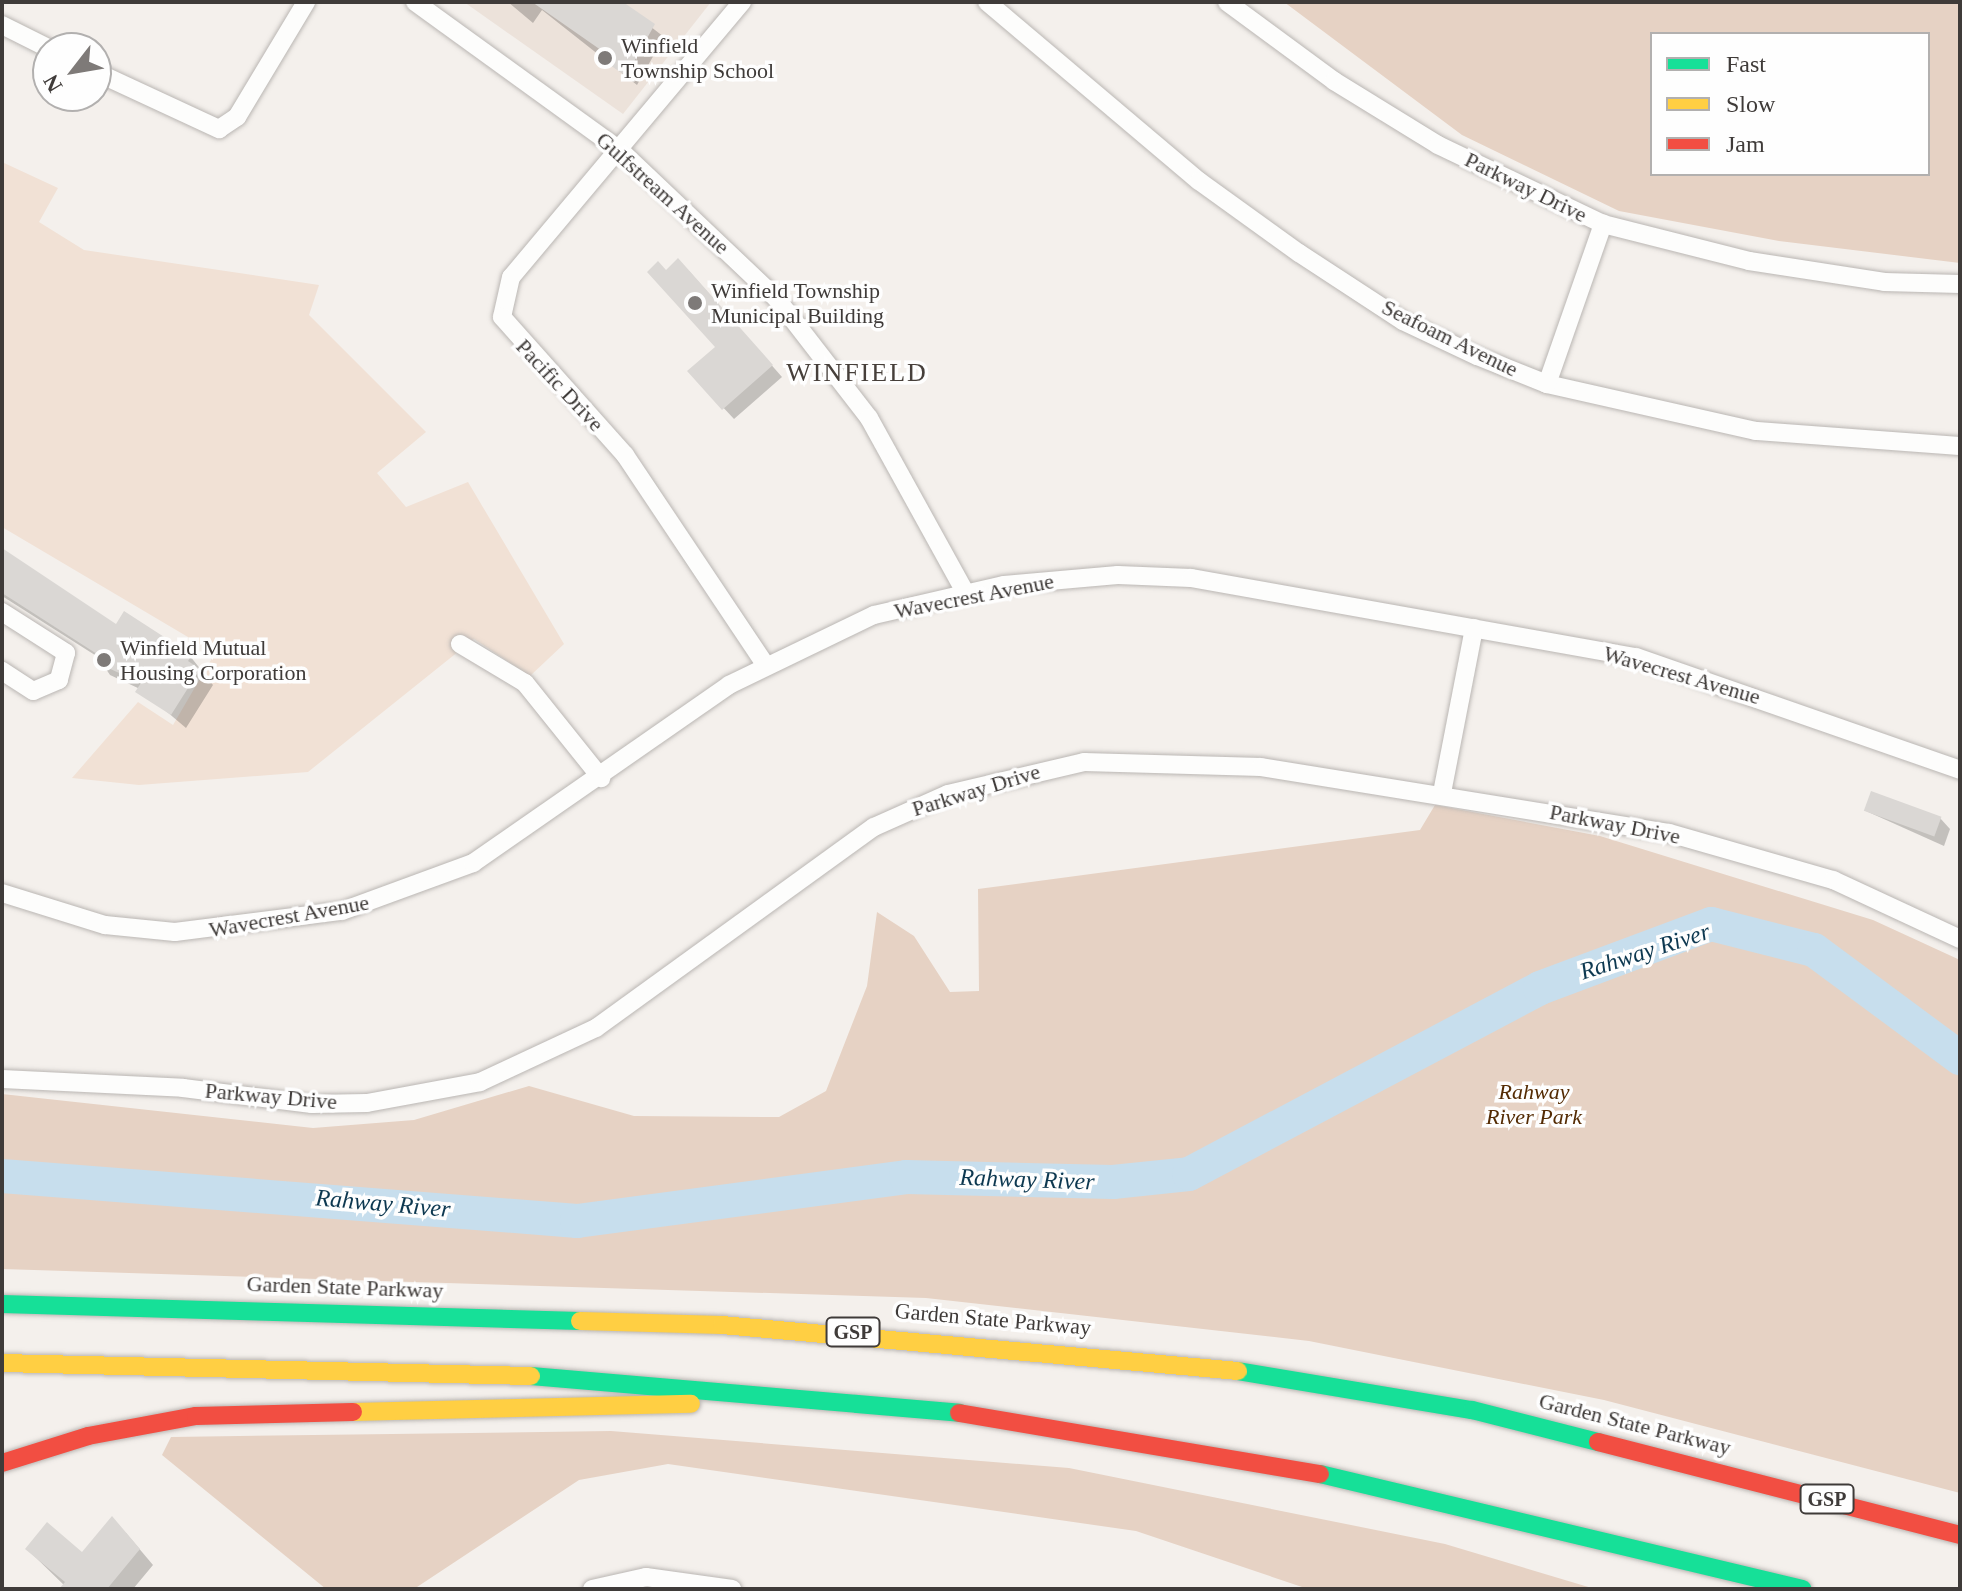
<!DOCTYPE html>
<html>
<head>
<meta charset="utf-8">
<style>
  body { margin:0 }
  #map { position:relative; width:1962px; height:1591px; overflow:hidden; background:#f4f0ec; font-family:Georgia,serif }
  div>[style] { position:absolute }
  .built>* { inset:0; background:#ece2da }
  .green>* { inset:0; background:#f1e1d5 }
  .forest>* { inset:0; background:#e6d2c4 }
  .shadow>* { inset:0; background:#0003 }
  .river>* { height:34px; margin:-17px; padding:0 17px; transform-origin:17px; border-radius:17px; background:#c7deed }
  .building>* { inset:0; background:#dad7d4; transform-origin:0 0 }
  .roads { filter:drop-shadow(0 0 2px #bab6b3) drop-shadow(0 0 2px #bab6b3) }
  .street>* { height:18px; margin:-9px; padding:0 9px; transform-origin:9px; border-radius:9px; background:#fdfdfc }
  .fast>* { height:18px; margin:-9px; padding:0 9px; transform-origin:9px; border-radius:9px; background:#16e098 }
  .slow>* { height:18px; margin:-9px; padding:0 9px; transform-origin:9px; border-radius:9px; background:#ffcf43 }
  .jam>* { height:18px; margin:-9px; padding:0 9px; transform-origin:9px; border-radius:9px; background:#f24e42 }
  .dots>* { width:22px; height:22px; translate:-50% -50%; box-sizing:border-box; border:4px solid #fefefe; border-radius:50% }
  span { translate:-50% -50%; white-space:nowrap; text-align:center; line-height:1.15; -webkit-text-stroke:7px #fefefe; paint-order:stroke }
  .shield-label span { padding:2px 6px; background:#fefefe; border:2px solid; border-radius:6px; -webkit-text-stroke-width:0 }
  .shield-label { font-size:20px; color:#3f3b39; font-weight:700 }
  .poi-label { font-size:22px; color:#3f3b39 }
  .left { translate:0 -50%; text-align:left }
  .street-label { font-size:22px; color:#3f3b39 }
  .park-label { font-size:22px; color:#542b03; font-style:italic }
  .water-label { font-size:24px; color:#0d3850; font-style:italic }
  .quarter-label { font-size:26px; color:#463f3a; letter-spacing:2px }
  .frame { position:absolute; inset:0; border:4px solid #3f3b39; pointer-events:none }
  .legend { position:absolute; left:1650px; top:32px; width:280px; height:144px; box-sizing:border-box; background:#fefefe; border:2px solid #b2b0af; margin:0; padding:10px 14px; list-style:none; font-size:24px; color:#3f3b39 }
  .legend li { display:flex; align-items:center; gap:16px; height:40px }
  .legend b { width:40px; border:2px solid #b2b0af }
  .north { position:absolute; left:32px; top:32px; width:80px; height:80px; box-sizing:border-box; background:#fefefe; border:2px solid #b2b0af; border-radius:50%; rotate:239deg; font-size:22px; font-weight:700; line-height:32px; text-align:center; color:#3f3b39 }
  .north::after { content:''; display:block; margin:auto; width:28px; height:36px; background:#7e7a78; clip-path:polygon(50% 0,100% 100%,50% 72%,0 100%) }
</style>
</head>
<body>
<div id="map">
  <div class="built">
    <i style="clip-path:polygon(464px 2px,711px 2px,623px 114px)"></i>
  </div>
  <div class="green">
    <i style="clip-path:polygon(2px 162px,58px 188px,39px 222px,84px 250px,319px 285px,309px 315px,426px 432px,377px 473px,406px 507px,468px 482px,564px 644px,530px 676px,474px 639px,308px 772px,139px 785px,72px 778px,138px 702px,173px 725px,215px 653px,2px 527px)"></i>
  </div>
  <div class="forest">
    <i style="clip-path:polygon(evenodd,1284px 2px,1960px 2px,1960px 263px,1779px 241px,1619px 211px,1462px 135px,1284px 2px,1652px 34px,1928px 34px,1928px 174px,1652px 174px,1652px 34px)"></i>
    <i style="clip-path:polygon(1435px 805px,1600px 836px,1873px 920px,1960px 960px,1960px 1493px,1604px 1400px,1309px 1341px,926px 1298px,2px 1269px,2px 1094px,313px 1128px,414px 1120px,529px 1086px,634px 1116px,779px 1117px,826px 1091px,867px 986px,877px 912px,914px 936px,950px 992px,979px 991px,978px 889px,1420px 830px)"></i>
    <i style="clip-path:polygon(611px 1431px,1069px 1468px,1445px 1544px,1595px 1589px,1308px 1589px,1136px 1531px,668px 1464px,579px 1480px,414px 1589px,326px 1589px,162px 1455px,171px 1437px)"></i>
  </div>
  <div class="shadow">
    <i style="clip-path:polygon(508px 2px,619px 2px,664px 37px,637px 85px,542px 10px,533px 23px)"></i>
    <i style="clip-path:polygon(689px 271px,782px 377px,734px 419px,690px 372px,718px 347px,666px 273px)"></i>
    <i style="clip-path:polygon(2px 551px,116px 627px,190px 656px,213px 685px,186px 728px,140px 689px,110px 675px,98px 657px,2px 596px)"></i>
    <i style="clip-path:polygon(1866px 811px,1940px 818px,1950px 829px,1944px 846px)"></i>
    <i style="clip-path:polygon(126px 1533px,153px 1565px,133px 1589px,68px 1589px,27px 1549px,83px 1554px)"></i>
  </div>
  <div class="river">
    <i style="left:2px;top:1176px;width:577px;rotate:4.47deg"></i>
    <i style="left:577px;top:1221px;width:332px;rotate:-7.6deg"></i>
    <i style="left:906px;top:1177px;width:207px;rotate:1.4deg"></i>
    <i style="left:1113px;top:1182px;width:76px;rotate:-6deg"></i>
    <i style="left:1189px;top:1174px;width:397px;rotate:-27.9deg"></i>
    <i style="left:1540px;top:988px;width:183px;rotate:-20.5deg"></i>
    <i style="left:1711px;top:924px;width:106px;rotate:14.2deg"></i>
    <i style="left:1814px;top:950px;width:182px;rotate:36.5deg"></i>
  </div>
  <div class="building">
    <i style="clip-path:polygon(532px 2px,623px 2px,655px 24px,626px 76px,604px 61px,608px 55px)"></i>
    <i style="clip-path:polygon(678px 258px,773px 365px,722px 410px,687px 371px,715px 347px,647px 272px,658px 261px,666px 270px)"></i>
    <i style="clip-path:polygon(2px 548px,116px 624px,124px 611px,192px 655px,188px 661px,200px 669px,171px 715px,135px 692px,141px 683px,93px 661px,97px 654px,2px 593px)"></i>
    <i style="left:1871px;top:791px;width:75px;height:21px;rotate:20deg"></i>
    <i style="clip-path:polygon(112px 1516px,140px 1549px,107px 1589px,59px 1589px,65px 1582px,25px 1549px,47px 1522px,82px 1552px)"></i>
  </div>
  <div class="roads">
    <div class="street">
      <i style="left:415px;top:2px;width:256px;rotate:35.9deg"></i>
      <i style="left:622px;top:152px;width:214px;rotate:43.5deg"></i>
      <i style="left:777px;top:299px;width:150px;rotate:52.3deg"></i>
      <i style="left:869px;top:418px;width:199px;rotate:61.1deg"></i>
      <i style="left:742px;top:2px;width:359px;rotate:130deg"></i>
      <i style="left:511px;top:277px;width:41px;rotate:102.7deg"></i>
      <i style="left:502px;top:317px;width:185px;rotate:48.3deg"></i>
      <i style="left:625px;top:455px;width:252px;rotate:56.2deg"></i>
      <i style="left:987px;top:2px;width:277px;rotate:40.2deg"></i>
      <i style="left:1199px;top:181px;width:123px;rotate:35.8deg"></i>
      <i style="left:1299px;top:253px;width:124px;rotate:33.2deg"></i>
      <i style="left:1403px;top:321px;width:82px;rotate:25.3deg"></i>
      <i style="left:1477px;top:356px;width:75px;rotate:21.8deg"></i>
      <i style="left:1547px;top:384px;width:214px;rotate:12.7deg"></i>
      <i style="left:1756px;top:431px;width:205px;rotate:4.2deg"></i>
      <i style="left:1227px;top:2px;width:133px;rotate:36.4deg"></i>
      <i style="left:1334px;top:81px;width:122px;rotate:31.6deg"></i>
      <i style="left:1438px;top:145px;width:183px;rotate:25.6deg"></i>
      <i style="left:1603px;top:224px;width:151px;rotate:14.2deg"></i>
      <i style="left:1749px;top:261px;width:137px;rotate:8.8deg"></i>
      <i style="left:1884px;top:282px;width:76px;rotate:1.5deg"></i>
      <i style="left:2px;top:25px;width:51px;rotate:26.6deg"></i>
      <i style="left:96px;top:72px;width:136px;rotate:24.9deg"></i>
      <i style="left:219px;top:129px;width:22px;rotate:-34deg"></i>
      <i style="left:237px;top:117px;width:134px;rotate:-59deg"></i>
      <i style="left:1547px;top:384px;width:170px;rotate:-70.7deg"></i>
      <i style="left:2px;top:612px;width:76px;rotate:32.6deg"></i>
      <i style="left:66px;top:653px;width:28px;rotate:105deg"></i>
      <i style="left:59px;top:680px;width:28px;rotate:157deg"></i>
      <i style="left:33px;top:691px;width:37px;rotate:-147deg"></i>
      <i style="left:460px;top:644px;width:76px;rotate:31deg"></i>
      <i style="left:525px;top:683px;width:122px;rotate:51.3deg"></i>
      <i style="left:1442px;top:793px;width:168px;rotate:-79deg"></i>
      <i style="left:2px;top:893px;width:108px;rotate:17.3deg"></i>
      <i style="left:105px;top:925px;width:70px;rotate:5.7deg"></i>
      <i style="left:175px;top:932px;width:168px;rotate:-7.2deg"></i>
      <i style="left:342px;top:911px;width:140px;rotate:-20.1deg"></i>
      <i style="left:473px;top:863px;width:312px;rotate:-34.8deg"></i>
      <i style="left:729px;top:685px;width:161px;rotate:-25.8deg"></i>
      <i style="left:874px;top:615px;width:133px;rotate:-13deg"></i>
      <i style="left:1004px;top:585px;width:114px;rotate:-5deg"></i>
      <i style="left:1118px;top:575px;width:73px;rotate:2.4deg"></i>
      <i style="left:1191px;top:578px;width:452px;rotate:10.1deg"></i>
      <i style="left:1636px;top:657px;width:343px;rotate:19.2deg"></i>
      <i style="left:2px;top:1079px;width:181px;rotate:2.8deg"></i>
      <i style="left:183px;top:1088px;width:130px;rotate:7.1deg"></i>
      <i style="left:312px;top:1104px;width:55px;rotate:-1deg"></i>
      <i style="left:367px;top:1103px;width:115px;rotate:-10.5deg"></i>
      <i style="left:480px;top:1082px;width:128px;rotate:-25deg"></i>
      <i style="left:596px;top:1028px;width:343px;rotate:-35.9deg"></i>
      <i style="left:874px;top:827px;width:81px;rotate:-24deg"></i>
      <i style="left:948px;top:794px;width:140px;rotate:-13.2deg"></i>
      <i style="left:1084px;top:762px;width:177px;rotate:1.6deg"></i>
      <i style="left:1261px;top:767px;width:413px;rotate:9.2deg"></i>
      <i style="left:1669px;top:833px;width:171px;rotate:16deg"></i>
      <i style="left:1833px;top:880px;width:140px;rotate:24.9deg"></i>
      <i style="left:592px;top:1589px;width:55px;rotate:-12.5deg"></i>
      <i style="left:646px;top:1577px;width:87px;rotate:7.9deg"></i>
    </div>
    <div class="fast">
      <i style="left:2px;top:1304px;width:578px;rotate:1.68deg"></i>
      <i style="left:1238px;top:1371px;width:237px;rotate:9.5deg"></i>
      <i style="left:1472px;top:1410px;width:130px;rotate:14.3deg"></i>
      <i style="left:531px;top:1376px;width:430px;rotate:4.9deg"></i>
      <i style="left:1320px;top:1474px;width:496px;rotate:13.4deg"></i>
    </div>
    <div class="slow">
      <i style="left:580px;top:1321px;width:142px;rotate:1.6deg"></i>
      <i style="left:722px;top:1325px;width:518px;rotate:5.09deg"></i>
      <i style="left:2px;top:1363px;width:529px;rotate:1.41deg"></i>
      <i style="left:353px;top:1412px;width:338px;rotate:-1.4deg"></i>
    </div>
    <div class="jam">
      <i style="left:959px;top:1413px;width:366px;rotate:9.6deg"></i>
      <i style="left:1598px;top:1442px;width:374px;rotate:14.4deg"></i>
      <i style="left:2px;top:1463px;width:90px;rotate:-17.4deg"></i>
      <i style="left:88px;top:1436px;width:110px;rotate:-10.5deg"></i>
      <i style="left:196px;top:1416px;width:157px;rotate:-1.5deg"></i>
    </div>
  </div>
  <div class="dots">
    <i style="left:605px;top:58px;background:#7e7a78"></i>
    <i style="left:695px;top:303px;background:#7e7a78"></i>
    <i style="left:104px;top:660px;background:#7e7a78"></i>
  </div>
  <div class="shield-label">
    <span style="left:853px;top:1332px">GSP</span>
    <span style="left:1827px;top:1499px">GSP</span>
  </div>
  <div class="poi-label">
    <span class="left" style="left:621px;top:58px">Winfield<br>Township School</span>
    <span class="left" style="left:711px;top:303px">Winfield Township<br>Municipal Building</span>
    <span class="left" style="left:120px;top:660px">Winfield Mutual<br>Housing Corporation</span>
  </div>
  <div class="street-label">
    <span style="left:1526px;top:187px;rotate:26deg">Parkway Drive</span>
    <span style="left:663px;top:193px;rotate:42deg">Gulfstream Avenue</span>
    <span style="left:1450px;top:338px;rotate:26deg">Seafoam Avenue</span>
    <span style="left:560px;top:385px;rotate:47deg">Pacific Drive</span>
    <span style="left:974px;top:596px;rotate:-11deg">Wavecrest Avenue</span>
    <span style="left:1682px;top:675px;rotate:16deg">Wavecrest Avenue</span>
    <span style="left:976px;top:790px;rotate:-17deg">Parkway Drive</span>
    <span style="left:1615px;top:824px;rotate:11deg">Parkway Drive</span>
    <span style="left:289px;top:916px;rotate:-10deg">Wavecrest Avenue</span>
    <span style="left:271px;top:1096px;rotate:5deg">Parkway Drive</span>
    <span style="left:345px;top:1287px;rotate:2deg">Garden State Parkway</span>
    <span style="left:993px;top:1319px;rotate:5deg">Garden State Parkway</span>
    <span style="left:1635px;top:1424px;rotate:14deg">Garden State Parkway</span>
  </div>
  <div class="park-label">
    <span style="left:1534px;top:1104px">Rahway<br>River Park</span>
  </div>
  <div class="water-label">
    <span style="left:1645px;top:952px;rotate:-18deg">Rahway River</span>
    <span style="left:1027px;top:1180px;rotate:2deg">Rahway River</span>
    <span style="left:383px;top:1204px;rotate:5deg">Rahway River</span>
  </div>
  <div class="quarter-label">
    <span style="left:857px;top:373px">WINFIELD</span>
  </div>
  <div class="frame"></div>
  <ul class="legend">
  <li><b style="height:10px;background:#16e098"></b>Fast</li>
  <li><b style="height:10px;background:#ffcf43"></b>Slow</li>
  <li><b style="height:10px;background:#f24e42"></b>Jam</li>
  </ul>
  <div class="north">N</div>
</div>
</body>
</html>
